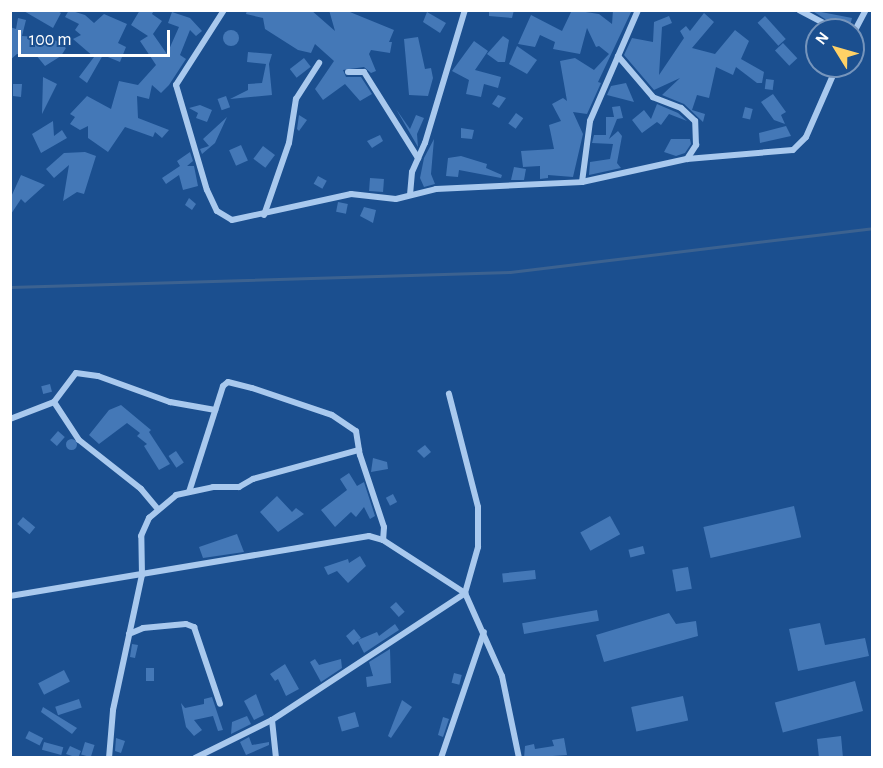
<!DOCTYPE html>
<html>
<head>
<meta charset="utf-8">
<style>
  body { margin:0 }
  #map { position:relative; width:883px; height:768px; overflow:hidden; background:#1b4f8f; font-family:"Alegreya Sans",sans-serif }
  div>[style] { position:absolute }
  .stream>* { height:3px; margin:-1.5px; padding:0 1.5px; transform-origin:1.5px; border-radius:1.5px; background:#3c6290 }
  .building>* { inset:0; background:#4478b7; transform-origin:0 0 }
  .round { border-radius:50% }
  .minor>* { height:6px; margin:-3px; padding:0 3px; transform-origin:3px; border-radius:3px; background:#a9c9ee }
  span { translate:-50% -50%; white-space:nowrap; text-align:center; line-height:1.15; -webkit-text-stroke:5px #1b4f8f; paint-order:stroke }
  .frame { position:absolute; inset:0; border:12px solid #fff; pointer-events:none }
  .north { position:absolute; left:805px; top:18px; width:60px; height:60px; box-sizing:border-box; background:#1b4f8f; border:2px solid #7695bc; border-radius:50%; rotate:307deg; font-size:16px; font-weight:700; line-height:24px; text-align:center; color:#fff }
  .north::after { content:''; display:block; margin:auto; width:21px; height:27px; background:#ffd166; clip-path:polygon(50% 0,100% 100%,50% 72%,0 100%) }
  .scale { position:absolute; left:18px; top:30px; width:152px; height:27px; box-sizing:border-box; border:3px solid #fff; border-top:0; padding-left:8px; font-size:18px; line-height:21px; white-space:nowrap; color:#fff; -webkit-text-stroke:4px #1b4f8f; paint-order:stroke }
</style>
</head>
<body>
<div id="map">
  <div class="stream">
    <i style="left:10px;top:287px;width:500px;rotate:-1.72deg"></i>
    <i style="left:510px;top:272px;width:365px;rotate:-6.9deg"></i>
  </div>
  <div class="building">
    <i style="clip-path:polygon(22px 10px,56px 10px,61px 13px,53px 28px)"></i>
    <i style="clip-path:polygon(69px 10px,85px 15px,94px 23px,104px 14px,127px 24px,118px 43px,126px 47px,120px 62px,103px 55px,87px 83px,79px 77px,94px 57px,73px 39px,81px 35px,75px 30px,79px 24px,65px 17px)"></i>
    <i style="clip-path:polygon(140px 10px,154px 10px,152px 14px,162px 21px,153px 34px,167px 54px,179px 27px,168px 23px,172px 12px,190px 18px,202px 31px,196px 36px,190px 30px,180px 55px,186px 59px,169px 85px,161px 93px,152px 85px,149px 99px,137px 96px,138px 118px,169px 130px,162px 138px,155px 132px,153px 137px,125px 127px,108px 152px,88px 138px,88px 126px,80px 130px,70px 124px,75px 117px,70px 114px,87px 96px,111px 109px,119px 81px,138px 85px,156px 65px,140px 41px,148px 36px,131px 25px)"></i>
    <i style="clip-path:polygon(247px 10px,311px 10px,335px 31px,329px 10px,345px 10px,394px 30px,389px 42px,392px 42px,390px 53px,371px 50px,369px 54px,376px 71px,371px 73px,364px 67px,343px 70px,346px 77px,361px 77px,372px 94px,360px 101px,345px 84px,323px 100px,315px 89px,334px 61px,315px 44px,311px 53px,298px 50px,265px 29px,263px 18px,246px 14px)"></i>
    <i style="clip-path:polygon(489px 10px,514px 10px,512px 18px,489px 16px)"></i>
    <i style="clip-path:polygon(572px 10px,599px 14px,612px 24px,613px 10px,632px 10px,598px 82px,601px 83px,587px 114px,573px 112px,583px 134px,573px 177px,548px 175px,548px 178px,540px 179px,540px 166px,523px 167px,521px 151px,554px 149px,549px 125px,561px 121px,552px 104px,563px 98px,567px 101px,560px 61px,575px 58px,594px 70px,609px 54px,599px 46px,596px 47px,587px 28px,580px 54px,553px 49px,555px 42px,540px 35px,535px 47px,518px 44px,531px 15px,562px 31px)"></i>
    <i style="clip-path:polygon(811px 10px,852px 18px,849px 30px,842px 30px)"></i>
    <i style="clip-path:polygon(427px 12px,446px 23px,440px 33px,423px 22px)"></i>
    <i style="clip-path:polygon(704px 13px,714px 22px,692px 48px,715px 54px,735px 30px,749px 41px,741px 59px,764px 72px,762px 83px,757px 83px,736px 67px,733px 75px,716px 67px,709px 98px,697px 95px,692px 110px,705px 114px,703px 122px,684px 104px,662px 95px,680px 78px,654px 90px,624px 55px,632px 38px,653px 42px,654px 22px,669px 16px,672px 23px,662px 27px,659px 75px,684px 38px,680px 31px,686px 26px,690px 31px)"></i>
    <i style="left:765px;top:16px;width:31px;height:10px;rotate:48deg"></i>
    <i style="clip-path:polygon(18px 18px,26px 20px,22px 36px,52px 38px,66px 48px,61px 56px,45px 66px,36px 55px,17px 54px,10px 60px,10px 27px,16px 29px)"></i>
    <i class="round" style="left:223px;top:30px;width:16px;height:16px"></i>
    <i style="clip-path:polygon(503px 36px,509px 40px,505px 62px,498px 62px,487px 54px)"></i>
    <i style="clip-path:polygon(418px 37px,425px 69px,431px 68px,433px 78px,428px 96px,409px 95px,404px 39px)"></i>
    <i style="clip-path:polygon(474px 41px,488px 51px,475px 70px,501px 77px,498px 88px,484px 84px,481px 97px,466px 94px,469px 80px,452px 71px)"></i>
    <i style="left:783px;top:43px;width:21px;height:11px;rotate:47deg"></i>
    <i style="clip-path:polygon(517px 46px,537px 60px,527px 74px,509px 64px)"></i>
    <i style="clip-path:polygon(248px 52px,272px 54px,269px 64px,272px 95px,230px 99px,248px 90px,248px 84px,262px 83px,266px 64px,247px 62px)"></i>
    <i style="left:304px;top:58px;width:11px;height:18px;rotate:52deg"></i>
    <i style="clip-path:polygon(43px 77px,57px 84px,42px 114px)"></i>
    <i style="left:766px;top:79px;width:8px;height:10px;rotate:7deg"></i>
    <i style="clip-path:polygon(626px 83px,634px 102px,607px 95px,611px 86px)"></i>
    <i style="clip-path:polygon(13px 84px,22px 84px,21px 97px,13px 96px)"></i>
    <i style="clip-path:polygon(773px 94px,786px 112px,781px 115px,785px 124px,774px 120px,761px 102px)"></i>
    <i style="clip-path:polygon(498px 95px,506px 98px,499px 108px,492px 104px)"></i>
    <i style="left:226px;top:96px;width:12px;height:9px;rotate:70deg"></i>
    <i style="clip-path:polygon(657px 104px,678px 113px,687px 121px,669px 114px,661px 125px,657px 122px,642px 133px,632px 120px,644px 110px,651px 119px)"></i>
    <i style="clip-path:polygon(200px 105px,212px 110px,207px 122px,196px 118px,198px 113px,189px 108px)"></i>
    <i style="clip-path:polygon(620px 106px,623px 118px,617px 119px,609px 139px,618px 131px,622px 136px,617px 163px,621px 168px,589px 175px,590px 162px,610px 159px,613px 144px,592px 143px,594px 135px,606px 135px,606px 117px,614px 117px,612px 107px)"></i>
    <i style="left:745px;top:107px;width:8px;height:11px;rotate:14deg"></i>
    <i style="clip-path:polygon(396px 109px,410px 129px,416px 115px,424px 118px,417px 134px,418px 147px)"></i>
    <i style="left:516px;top:113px;width:9px;height:13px;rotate:36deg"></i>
    <i style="clip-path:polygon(299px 115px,307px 120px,299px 131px,297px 129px)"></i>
    <i style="clip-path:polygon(227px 117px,215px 143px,202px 154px,200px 149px,209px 146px,203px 139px)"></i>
    <i style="clip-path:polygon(53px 121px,54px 136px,62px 130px,67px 138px,41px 153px,32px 134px)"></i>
    <i style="clip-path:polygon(786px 126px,791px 136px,760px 143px,759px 133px)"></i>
    <i style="clip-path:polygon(461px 128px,474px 130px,472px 139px,461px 138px)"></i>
    <i style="clip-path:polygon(380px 135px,383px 141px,372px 148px,367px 141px)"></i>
    <i style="clip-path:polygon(434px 139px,431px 174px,435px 184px,424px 187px,420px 178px,424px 158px)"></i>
    <i style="clip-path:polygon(671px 139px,690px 139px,691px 144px,685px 153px,676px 156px,664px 152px)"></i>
    <i style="left:241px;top:145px;width:17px;height:13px;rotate:66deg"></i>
    <i style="left:263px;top:146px;width:15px;height:16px;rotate:37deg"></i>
    <i style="clip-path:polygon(85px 152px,96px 156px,84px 194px,77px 192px,63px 201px,69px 165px,54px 178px,46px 169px,64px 153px)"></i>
    <i style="clip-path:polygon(190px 152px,193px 161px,187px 166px,194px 166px,198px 186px,183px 190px,179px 175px,166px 184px,162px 178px,180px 166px,177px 161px)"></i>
    <i style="clip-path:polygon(461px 156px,487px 164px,486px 168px,502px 175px,501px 178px,459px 170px,458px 177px,446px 176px,448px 158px)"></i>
    <i style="clip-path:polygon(514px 167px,526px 169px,524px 180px,511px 180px)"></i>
    <i style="clip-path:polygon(21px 175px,45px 185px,25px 203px,21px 199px,11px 214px,11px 197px)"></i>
    <i style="left:318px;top:176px;width:10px;height:9px;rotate:29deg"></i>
    <i style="left:370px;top:178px;width:14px;height:13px;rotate:4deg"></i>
    <i style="clip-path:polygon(189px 198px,196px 204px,192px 210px,185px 205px)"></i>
    <i style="left:338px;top:202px;width:10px;height:10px;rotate:11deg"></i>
    <i style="clip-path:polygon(364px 207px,376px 210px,373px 223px,360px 216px)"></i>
    <i style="left:50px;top:384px;width:8px;height:9px;rotate:76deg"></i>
    <i style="clip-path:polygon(121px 405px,151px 430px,149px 432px,170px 464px,159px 470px,144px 446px,147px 444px,137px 436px,140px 433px,127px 423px,99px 444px,89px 435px,109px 410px)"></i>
    <i style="left:58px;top:431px;width:9px;height:12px;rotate:41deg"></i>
    <i class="round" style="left:65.5px;top:438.5px;width:11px;height:11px"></i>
    <i style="clip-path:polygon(425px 445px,431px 452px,424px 458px,417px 451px)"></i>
    <i style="left:176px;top:451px;width:14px;height:9px;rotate:56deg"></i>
    <i style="clip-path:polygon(373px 458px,387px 462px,388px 469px,371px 472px)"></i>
    <i style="clip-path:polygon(349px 473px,357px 486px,364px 482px,375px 516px,370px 519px,364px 507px,356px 517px,351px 512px,335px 527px,321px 510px,347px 490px,340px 479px)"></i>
    <i style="left:393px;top:494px;width:9px;height:8px;rotate:63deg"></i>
    <i style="clip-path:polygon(277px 496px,292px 512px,296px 508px,304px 514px,278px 532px,260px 512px)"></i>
    <i style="left:794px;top:506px;width:32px;height:93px;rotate:77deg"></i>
    <i style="left:610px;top:516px;width:21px;height:34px;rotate:61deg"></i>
    <i style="left:23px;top:517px;width:16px;height:9px;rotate:40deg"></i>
    <i style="clip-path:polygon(237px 534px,244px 552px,203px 558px,199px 547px)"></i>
    <i style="left:643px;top:546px;width:8px;height:15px;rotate:76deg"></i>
    <i style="clip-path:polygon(360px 556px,366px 566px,348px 583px,337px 571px,328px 575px,324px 567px,348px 559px,349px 563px)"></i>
    <i style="left:688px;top:567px;width:22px;height:16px;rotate:80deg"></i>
    <i style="left:535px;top:570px;width:9px;height:33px;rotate:84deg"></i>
    <i style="left:396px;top:602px;width:13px;height:8px;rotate:48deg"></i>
    <i style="left:597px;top:610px;width:11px;height:76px;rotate:80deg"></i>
    <i style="clip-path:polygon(669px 613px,676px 624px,696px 621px,698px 636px,604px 662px,596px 635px)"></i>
    <i style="clip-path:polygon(820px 623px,825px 645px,865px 638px,869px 656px,798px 671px,789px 629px)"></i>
    <i style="clip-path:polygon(395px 624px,399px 630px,364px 653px,358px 641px,353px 645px,346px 636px,354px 629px,361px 638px,358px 640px,377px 632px,379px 636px)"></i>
    <i style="clip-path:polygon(132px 644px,138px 645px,135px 658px,130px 657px)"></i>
    <i style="clip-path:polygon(390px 649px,391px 683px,367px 687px,366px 677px,373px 676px,369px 662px)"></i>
    <i style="clip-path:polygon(315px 659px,319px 665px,341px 659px,342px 668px,321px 682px,310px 662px)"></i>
    <i style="clip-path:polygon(285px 664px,299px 689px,286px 696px,278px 679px,275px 681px,270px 674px)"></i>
    <i style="left:154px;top:668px;width:13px;height:8px;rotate:90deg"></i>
    <i style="left:64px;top:670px;width:13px;height:29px;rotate:63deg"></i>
    <i style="left:454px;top:673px;width:8px;height:10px;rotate:14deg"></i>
    <i style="left:855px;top:681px;width:31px;height:83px;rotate:75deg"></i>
    <i style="clip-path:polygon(256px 694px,264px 715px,254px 720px,244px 701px)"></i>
    <i style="left:683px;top:696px;width:25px;height:53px;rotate:78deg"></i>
    <i style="clip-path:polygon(212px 697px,223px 730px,218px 731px,213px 716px,194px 720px,202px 730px,194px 736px,186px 727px,181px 703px,185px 708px,204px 704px,204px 699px)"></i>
    <i style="left:79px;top:699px;width:9px;height:25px;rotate:72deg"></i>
    <i style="clip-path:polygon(402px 700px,412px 707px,391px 738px,388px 736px)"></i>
    <i style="clip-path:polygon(43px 707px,77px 728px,72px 734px,41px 712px)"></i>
    <i style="left:355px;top:712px;width:15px;height:18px;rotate:74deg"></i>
    <i style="clip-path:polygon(247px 716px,251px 724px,231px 734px,232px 722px)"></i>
    <i style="clip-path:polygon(443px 717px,449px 719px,443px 737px,438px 735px)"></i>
    <i style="left:29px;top:731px;width:16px;height:8px;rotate:27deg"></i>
    <i style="clip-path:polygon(841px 736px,843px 758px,819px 758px,817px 739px)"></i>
    <i style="clip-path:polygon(249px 737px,252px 745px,269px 742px,269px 745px,246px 755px,240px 742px)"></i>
    <i style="clip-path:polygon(116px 738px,125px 741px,121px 753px,115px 751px)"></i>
    <i style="clip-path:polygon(564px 738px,567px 755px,524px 758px,525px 746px,534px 744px,535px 749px,554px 746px,552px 740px)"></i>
    <i style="left:44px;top:742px;width:20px;height:8px;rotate:15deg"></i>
    <i style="left:85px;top:742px;width:10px;height:13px;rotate:17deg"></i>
    <i style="clip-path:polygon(70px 746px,81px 751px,78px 758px,66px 754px)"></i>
  </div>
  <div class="minor">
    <i style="left:224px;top:10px;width:89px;rotate:122.6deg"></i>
    <i style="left:176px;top:85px;width:109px;rotate:73.6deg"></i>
    <i style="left:207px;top:190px;width:23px;rotate:65deg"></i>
    <i style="left:217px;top:211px;width:17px;rotate:31deg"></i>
    <i style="left:232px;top:220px;width:122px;rotate:-12.3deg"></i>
    <i style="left:351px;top:194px;width:45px;rotate:6.3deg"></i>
    <i style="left:396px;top:199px;width:41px;rotate:-14deg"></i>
    <i style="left:436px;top:189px;width:146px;rotate:-2.7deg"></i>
    <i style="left:582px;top:182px;width:107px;rotate:-12.4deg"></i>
    <i style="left:687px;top:159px;width:17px;rotate:-57deg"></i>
    <i style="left:696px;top:145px;width:24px;rotate:-92deg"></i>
    <i style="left:695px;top:121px;width:19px;rotate:-137deg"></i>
    <i style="left:681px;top:108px;width:30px;rotate:-159deg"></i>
    <i style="left:653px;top:97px;width:54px;rotate:-130.5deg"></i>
    <i style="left:799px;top:10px;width:43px;rotate:27.8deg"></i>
    <i style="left:853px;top:34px;width:27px;rotate:-62deg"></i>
    <i style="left:348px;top:72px;width:16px"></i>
    <i style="left:364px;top:72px;width:102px;rotate:57.9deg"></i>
    <i style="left:687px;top:159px;width:106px;rotate:-4.9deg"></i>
    <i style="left:793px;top:150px;width:18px;rotate:-45deg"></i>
    <i style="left:806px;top:137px;width:77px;rotate:-66.4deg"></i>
    <i style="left:582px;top:182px;width:62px;rotate:-82.5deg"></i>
    <i style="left:590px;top:121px;width:121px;rotate:-66.6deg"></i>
    <i style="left:410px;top:195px;width:23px;rotate:-85deg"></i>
    <i style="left:412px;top:172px;width:32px;rotate:-66deg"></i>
    <i style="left:425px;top:143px;width:139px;rotate:-73.3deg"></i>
    <i style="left:264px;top:215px;width:76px;rotate:-70.9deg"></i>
    <i style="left:289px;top:143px;width:45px;rotate:-81deg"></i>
    <i style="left:296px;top:99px;width:43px;rotate:-57.4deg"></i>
    <i style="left:54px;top:402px;width:45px;rotate:56.7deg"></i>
    <i style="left:79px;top:440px;width:79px;rotate:38.3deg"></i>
    <i style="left:141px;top:489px;width:26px;rotate:50deg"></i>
    <i style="left:10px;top:419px;width:47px;rotate:-21.1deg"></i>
    <i style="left:54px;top:402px;width:36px;rotate:-53deg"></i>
    <i style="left:76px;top:373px;width:22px;rotate:8deg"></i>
    <i style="left:98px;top:376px;width:77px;rotate:19.9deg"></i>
    <i style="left:170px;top:402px;width:46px;rotate:10.1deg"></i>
    <i style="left:189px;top:492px;width:111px;rotate:-72.2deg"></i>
    <i style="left:223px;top:386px;width:6px;rotate:-39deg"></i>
    <i style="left:228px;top:382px;width:25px;rotate:14deg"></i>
    <i style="left:252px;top:388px;width:84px;rotate:18.6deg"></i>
    <i style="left:332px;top:415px;width:29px;rotate:34deg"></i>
    <i style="left:356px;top:431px;width:24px;rotate:81deg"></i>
    <i style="left:360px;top:455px;width:76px;rotate:71.6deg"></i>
    <i style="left:384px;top:527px;width:13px;rotate:94deg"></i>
    <i style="left:10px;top:596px;width:364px;rotate:-9.5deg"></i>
    <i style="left:369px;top:536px;width:15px;rotate:16deg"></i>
    <i style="left:383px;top:540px;width:98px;rotate:32.9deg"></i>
    <i style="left:465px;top:593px;width:91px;rotate:66deg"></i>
    <i style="left:502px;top:676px;width:84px;rotate:78.3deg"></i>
    <i style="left:129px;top:634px;width:15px;rotate:-23deg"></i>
    <i style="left:143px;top:628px;width:43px;rotate:-5.3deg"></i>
    <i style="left:186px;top:624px;width:9px;rotate:21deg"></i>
    <i style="left:194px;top:627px;width:81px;rotate:71.3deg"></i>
    <i style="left:272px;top:720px;width:38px;rotate:84deg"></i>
    <i style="left:109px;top:758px;width:48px;rotate:-85.2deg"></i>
    <i style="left:113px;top:710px;width:138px;rotate:-77.9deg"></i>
    <i style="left:142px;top:575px;width:39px;rotate:-91deg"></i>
    <i style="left:141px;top:536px;width:20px;rotate:-66deg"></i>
    <i style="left:149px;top:518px;width:35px;rotate:-40deg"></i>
    <i style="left:176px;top:495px;width:38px;rotate:-12deg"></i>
    <i style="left:213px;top:487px;width:26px"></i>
    <i style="left:239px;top:487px;width:16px;rotate:-30deg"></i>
    <i style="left:253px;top:479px;width:110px;rotate:-15.3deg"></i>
    <i style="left:195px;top:758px;width:86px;rotate:-26.3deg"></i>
    <i style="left:272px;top:720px;width:231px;rotate:-33.3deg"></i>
    <i style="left:465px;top:593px;width:48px;rotate:-74.2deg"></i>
    <i style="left:478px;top:547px;width:40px;rotate:-90deg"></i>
    <i style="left:478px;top:507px;width:117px;rotate:-104.4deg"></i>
    <i style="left:441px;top:758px;width:133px;rotate:-71.2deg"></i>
  </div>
  <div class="frame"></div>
  <div class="north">N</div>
  <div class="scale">100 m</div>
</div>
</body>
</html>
